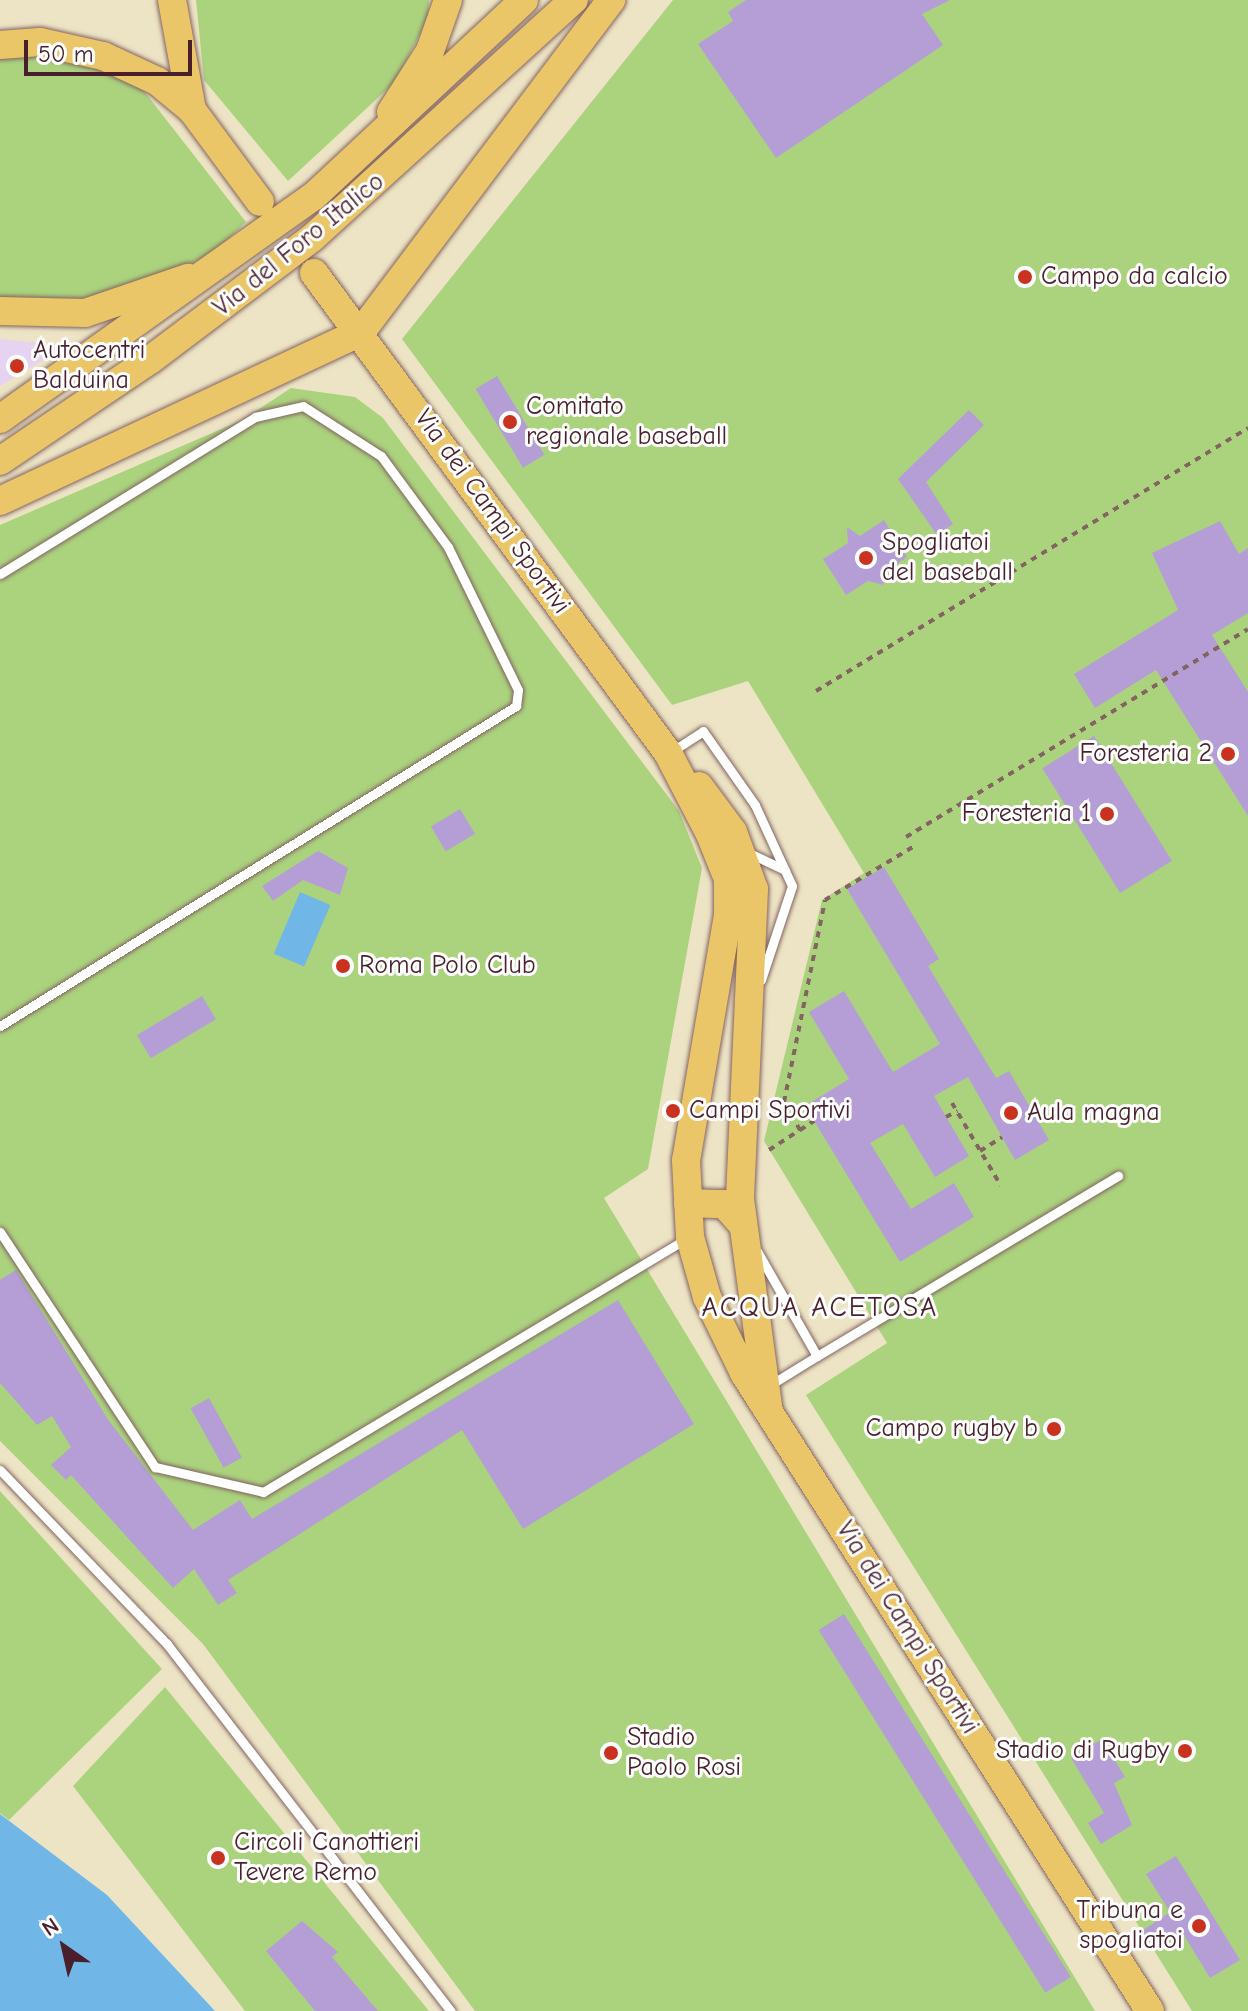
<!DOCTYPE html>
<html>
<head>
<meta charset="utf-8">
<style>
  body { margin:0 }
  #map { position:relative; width:1248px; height:2011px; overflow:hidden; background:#ede4c5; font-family:"Comic Neue",sans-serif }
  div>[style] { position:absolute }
  .built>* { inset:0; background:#e5d3f1 }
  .green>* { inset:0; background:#abd37e }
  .water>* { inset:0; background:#70b7e7; transform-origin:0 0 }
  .building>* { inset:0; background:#b49ed5; transform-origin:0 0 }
  .path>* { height:4px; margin-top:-2px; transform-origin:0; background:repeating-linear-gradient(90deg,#836461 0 6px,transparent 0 12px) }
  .roads { filter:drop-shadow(0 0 2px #836461) drop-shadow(0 0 2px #836461) }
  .service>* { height:9px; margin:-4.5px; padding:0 4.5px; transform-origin:4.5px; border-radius:4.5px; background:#fff }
  .primary>* { height:28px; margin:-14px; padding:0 14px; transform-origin:14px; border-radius:14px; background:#ebc669 }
  .trunk>* { height:28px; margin:-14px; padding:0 14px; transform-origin:14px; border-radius:14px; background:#ebc669 }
  .dots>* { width:22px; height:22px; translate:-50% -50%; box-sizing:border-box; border:4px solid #fff; border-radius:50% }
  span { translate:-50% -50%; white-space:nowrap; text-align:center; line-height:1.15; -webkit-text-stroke:6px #fff; paint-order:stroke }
  .street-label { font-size:26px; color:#4a1f2b }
  .poi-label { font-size:26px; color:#4a1f2b }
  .left { translate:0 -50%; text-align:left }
  .right { translate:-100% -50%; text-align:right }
  .neighbourhood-label { font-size:28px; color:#4a1f2b; letter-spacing:2px }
  .north { position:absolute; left:24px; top:1907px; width:80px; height:80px; -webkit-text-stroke:6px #fff; paint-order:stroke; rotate:326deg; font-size:22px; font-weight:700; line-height:32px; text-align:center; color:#4a1f2b }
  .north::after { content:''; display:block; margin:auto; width:28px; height:36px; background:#4a1f2b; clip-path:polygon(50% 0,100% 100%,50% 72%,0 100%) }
  .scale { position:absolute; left:24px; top:40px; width:168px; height:36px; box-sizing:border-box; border:4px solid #4a1f2b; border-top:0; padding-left:10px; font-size:24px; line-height:28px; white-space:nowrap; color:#4a1f2b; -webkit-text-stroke:6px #fff; paint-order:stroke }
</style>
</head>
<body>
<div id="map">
  <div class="built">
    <i style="clip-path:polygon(0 339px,67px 346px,0 386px)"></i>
  </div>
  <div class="green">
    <i style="clip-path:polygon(196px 0,429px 0,428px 19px,394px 83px,288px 181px,204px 80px)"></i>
    <i style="clip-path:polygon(673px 0,1248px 0,1248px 2011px,1192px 2011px,806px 1395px,887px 1343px,764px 1141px,822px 900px,864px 873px,748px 681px,672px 705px,402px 339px)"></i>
    <i style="clip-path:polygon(0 55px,77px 57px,140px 86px,246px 222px,213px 253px,141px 287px,88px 302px,0 298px)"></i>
    <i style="clip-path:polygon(291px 388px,355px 397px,383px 418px,679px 811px,702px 868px,648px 1169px,604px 1198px,1095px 2011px,475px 2011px,203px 1644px,0 1441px,0 525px,242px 420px)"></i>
    <i style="clip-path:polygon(0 1491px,162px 1669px,9px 1820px,0 1813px)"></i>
    <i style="clip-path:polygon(165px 1687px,429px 2011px,245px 2011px,73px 1786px)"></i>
  </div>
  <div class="water">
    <i style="left:300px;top:892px;width:33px;height:67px;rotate:23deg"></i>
    <i style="clip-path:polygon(0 1814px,107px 1895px,215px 2011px,0 2011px)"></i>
  </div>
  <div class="building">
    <i style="clip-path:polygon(746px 0,950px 0,922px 14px,943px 45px,776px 158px,698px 44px,733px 21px,728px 12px)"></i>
    <i style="left:497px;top:376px;width:92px;height:25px;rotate:59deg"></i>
    <i style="clip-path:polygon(969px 410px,984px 425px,926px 482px,953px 524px,937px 535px,898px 479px)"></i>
    <i style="clip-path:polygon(884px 520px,907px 557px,883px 573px,884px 585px,868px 581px,846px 595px,823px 559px,848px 543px,847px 527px,860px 536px)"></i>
    <i style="clip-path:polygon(1220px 521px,1239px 554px,1248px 548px,1248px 613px,1212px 635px,1248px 692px,1248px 816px,1156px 670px,1095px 708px,1074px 674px,1178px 610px,1152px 553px)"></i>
    <i style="left:1094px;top:736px;width:147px;height:61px;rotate:58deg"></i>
    <i style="left:460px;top:809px;width:29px;height:34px;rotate:59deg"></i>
    <i style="clip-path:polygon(318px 851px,348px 868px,340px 895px,303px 880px,273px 901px,262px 886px)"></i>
    <i style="clip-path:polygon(884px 867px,939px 959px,928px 966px,996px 1078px,1009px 1071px,1049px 1140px,1015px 1160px,968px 1077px,934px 1096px,969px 1156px,935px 1177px,903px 1124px,870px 1143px,911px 1209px,954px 1183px,974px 1217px,900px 1262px,805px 1106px,849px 1079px,809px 1012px,844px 991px,893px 1072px,940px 1044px,847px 889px)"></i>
    <i style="left:202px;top:996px;width:27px;height:76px;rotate:59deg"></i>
    <i style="clip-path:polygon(16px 1270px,109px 1421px,193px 1530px,240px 1500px,252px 1519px,618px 1300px,694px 1424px,523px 1529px,462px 1430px,228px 1580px,237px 1593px,218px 1605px,194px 1569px,173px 1588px,71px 1475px,66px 1480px,51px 1465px,71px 1447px,52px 1416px,37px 1425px,0 1383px,0 1280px)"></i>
    <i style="left:209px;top:1398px;width:68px;height:21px;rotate:61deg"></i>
    <i style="left:844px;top:1614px;width:428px;height:30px;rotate:58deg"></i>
    <i style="clip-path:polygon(1102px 1739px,1125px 1777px,1114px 1783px,1132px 1825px,1101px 1844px,1088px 1823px,1104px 1813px,1071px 1758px)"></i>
    <i style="clip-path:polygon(1176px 1856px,1240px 1960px,1210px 1978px,1182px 1932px,1154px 1949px,1142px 1931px,1170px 1912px,1146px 1874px)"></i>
    <i style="clip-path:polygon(302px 1921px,338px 1952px,332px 1957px,378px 2011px,315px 2011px,266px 1951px)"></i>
  </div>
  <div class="path">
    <i style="left:816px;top:691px;width:506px;rotate:-31.33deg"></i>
    <i style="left:906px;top:837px;width:400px;rotate:-31.3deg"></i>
    <i style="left:952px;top:1103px;width:96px;rotate:59.4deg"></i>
    <i style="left:946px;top:1117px;width:13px;rotate:-29deg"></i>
    <i style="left:800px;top:1130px;width:17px;rotate:-33deg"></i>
    <i style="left:769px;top:1150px;width:37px;rotate:-33deg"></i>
    <i style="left:800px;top:1130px;width:32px;rotate:-120deg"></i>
    <i style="left:784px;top:1102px;width:206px;rotate:-78.5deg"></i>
    <i style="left:825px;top:900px;width:103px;rotate:-31.1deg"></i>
    <i style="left:980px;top:1151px;width:26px;rotate:-32deg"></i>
    <i style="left:1155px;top:1935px;width:5px;rotate:-37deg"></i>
  </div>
  <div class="roads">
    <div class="service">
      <i style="left:0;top:574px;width:299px;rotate:-31.6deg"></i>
      <i style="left:255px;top:417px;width:49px;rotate:-12.9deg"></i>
      <i style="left:303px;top:406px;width:93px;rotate:32.7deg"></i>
      <i style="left:381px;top:456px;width:113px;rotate:53.6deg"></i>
      <i style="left:448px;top:547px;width:159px;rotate:63.9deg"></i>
      <i style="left:518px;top:690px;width:16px;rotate:97deg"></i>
      <i style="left:516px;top:706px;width:607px;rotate:148.19deg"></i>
      <i style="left:671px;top:752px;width:38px;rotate:-33deg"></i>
      <i style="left:703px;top:731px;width:90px;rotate:54.9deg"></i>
      <i style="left:755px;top:805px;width:89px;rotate:65.4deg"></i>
      <i style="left:792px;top:886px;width:99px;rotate:108.3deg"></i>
      <i style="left:745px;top:851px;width:44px;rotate:25.4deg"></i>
      <i style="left:0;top:1232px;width:282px;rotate:56.6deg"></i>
      <i style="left:155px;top:1467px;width:111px;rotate:13deg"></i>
      <i style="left:263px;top:1492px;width:494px;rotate:-30.9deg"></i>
      <i style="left:757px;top:1251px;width:121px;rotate:60.3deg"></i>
      <i style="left:817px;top:1356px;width:55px;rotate:148.3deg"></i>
      <i style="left:817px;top:1356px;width:351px;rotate:-30.9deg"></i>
      <i style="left:0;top:1470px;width:241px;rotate:46.2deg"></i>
      <i style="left:167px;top:1644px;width:464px;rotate:52.3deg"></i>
    </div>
    <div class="primary">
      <i style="left:192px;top:110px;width:114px;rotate:53.5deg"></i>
      <i style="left:314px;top:273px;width:596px;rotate:53.59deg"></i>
      <i style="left:668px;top:753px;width:91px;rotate:62.6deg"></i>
      <i style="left:710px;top:834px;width:48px;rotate:68.2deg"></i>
      <i style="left:728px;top:879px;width:36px;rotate:90deg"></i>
      <i style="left:728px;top:915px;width:249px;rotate:99.7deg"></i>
      <i style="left:686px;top:1160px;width:77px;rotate:87deg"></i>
      <i style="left:690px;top:1237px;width:62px;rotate:74.2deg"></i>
      <i style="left:707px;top:1297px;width:85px;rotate:64deg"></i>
      <i style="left:744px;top:1373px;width:756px;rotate:57.53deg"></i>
      <i style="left:699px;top:786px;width:57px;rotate:53.5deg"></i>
      <i style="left:733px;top:832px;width:61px;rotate:69.8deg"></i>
      <i style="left:754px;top:889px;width:310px;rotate:92.6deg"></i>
      <i style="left:740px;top:1199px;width:210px;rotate:82.3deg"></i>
      <i style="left:688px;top:1203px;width:36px;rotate:2deg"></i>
      <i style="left:724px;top:1204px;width:27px;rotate:48deg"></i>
    </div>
    <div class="trunk">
      <i style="left:172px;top:0;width:112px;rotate:79.7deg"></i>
      <i style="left:0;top:45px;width:40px;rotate:-4.3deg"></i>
      <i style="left:40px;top:42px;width:65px;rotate:12.5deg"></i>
      <i style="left:103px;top:56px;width:60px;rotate:24.8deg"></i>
      <i style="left:157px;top:81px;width:45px;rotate:39.6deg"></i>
      <i style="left:391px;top:112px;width:72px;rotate:-57.4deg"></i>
      <i style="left:430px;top:51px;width:54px;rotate:-70.6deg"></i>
      <i style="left:0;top:311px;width:85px;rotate:1.3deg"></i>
      <i style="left:85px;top:313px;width:109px;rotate:-18.8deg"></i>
      <i style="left:0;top:419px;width:385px;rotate:-35.4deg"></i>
      <i style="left:314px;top:196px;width:287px;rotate:-43deg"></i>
      <i style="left:0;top:461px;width:181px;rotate:-34deg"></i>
      <i style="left:150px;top:360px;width:203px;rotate:-37deg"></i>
      <i style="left:312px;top:238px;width:354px;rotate:-42.3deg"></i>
      <i style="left:0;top:501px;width:399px;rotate:-25.1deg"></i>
      <i style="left:361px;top:332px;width:416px;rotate:-53deg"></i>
    </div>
  </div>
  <div class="dots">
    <i style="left:1025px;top:277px;background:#c8321e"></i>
    <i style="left:17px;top:366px;background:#c8321e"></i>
    <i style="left:510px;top:422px;background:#c8321e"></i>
    <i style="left:866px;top:558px;background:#c8321e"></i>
    <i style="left:1228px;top:754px;background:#c8321e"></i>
    <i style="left:1107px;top:814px;background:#c8321e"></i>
    <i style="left:343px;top:966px;background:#c8321e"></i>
    <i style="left:673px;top:1111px;background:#c8321e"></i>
    <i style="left:1011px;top:1113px;background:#c8321e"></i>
    <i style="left:1054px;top:1429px;background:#c8321e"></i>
    <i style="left:1185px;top:1751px;background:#c8321e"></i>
    <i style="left:611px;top:1753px;background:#c8321e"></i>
    <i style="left:218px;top:1858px;background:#c8321e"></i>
    <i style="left:1199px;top:1926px;background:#c8321e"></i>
  </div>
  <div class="street-label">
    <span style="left:299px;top:245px;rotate:-39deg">Via del Foro Italico</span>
    <span style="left:492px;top:512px;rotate:54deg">Via dei Campi Sportivi</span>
    <span style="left:907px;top:1628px;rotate:58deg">Via dei Campi Sportivi</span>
  </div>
  <div class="poi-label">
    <span class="left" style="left:1041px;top:277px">Campo da calcio</span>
    <span class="left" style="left:33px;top:366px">Autocentri<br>Balduina</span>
    <span class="left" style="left:526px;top:422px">Comitato<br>regionale baseball</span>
    <span class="left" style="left:882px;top:558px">Spogliatoi<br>del baseball</span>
    <span class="right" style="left:1212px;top:754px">Foresteria 2</span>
    <span class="right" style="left:1091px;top:814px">Foresteria 1</span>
    <span class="left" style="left:359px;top:966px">Roma Polo Club</span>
    <span class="left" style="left:689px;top:1111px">Campi Sportivi</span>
    <span class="left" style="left:1027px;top:1113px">Aula magna</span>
    <span class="right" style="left:1038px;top:1429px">Campo rugby b</span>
    <span class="left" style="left:627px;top:1753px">Stadio<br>Paolo Rosi</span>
    <span class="right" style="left:1169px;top:1751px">Stadio di Rugby</span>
    <span class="left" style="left:234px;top:1858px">Circoli Canottieri<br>Tevere Remo</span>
    <span class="right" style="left:1183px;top:1926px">Tribuna e<br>spogliatoi</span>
  </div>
  <div class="neighbourhood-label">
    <span style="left:820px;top:1307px">ACQUA ACETOSA</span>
  </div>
  <div class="north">N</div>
  <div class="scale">50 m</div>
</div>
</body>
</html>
